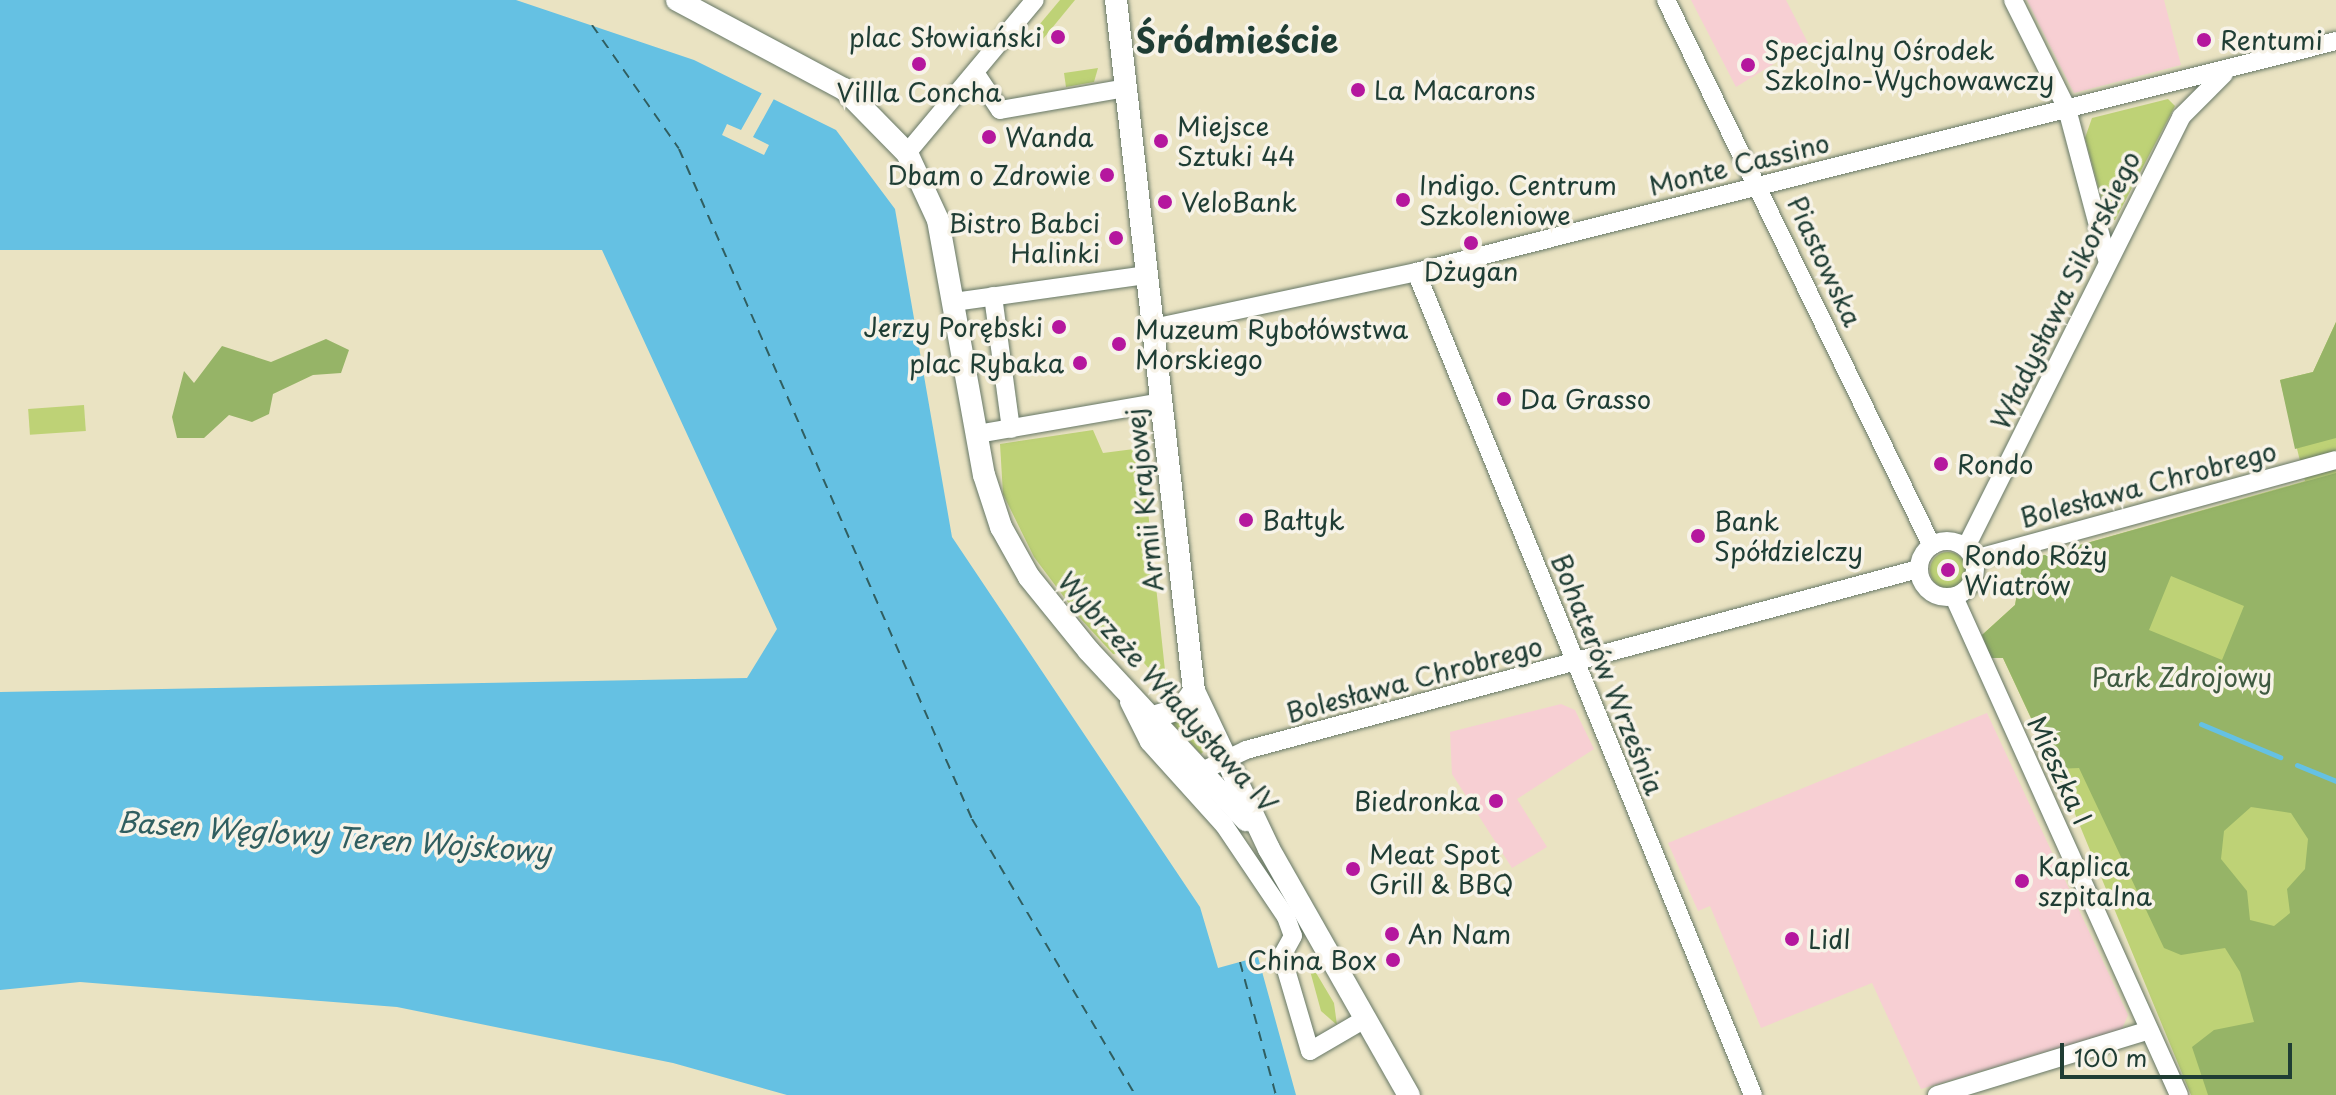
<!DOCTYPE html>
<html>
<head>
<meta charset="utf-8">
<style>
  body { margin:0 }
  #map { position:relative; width:2336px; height:1095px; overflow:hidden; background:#eae3c2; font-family:"Playpen Sans",sans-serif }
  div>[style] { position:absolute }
  .built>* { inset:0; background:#f7cfd3 }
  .green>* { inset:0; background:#bed276; transform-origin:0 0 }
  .round { border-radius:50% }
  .forest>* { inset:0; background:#96b467 }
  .water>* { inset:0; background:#65c1e3 }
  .pier>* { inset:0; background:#eae3c2 }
  .stream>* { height:5px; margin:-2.5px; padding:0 2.5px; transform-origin:2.5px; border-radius:2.5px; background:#65c1e3 }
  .ferry>* { height:2px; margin-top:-1px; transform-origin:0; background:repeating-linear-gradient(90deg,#305e60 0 10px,transparent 0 18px) }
  .roads { filter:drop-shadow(0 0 2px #676) drop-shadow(0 0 2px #676) }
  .minor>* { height:18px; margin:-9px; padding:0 9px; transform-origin:9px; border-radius:9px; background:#fff }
  .minor>.ring { margin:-9px; padding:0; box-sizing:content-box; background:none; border:18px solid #fff; border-radius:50% }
  .tertiary>* { height:22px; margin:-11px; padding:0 11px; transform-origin:11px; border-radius:11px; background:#fff }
  .dots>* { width:22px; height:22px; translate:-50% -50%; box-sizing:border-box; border:4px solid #f7f3e8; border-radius:50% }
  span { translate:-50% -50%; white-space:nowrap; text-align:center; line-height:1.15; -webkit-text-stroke:7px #f7f3e8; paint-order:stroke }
  .poi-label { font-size:26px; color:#1f3d34 }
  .right { translate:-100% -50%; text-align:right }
  .left { translate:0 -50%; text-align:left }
  .street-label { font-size:26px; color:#1f3d34 }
  .park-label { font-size:26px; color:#3f5b41 }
  .water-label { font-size:28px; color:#305e60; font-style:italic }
  .district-label { font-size:34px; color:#1f3d34; font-weight:700 }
  .scale { position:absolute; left:2060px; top:1043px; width:232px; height:36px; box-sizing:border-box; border:4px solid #1f3d34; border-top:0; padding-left:10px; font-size:24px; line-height:28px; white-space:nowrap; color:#1f3d34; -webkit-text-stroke:6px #f7f3e8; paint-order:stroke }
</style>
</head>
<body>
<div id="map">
  <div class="built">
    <i style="clip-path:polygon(1691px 0,1786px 0,1808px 43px,1736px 87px)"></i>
    <i style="clip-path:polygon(2027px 0,2164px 0,2181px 65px,2074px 93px)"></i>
    <i style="clip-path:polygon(1561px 704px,1575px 710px,1594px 749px,1517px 799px,1547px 847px,1512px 868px,1452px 774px,1450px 732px)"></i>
    <i style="clip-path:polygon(1987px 713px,2128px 1015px,2122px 1029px,1921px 1089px,1872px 983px,1761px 1028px,1710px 906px,1698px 911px,1668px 843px)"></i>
  </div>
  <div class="green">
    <i style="clip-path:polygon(1060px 0,1075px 0,1043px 39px,1034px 31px)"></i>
    <i style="clip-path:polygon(1098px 68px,1094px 82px,1066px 87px,1064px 73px)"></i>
    <i style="clip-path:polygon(2168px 99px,2175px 106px,2115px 220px,2107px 219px,2085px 138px,2092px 118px)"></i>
    <i style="clip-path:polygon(2336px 322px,2336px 1095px,2191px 1095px,2073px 809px,2003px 658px,1991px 658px,1982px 635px,2015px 605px,2023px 561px,2305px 481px,2280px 380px,2313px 372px)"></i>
    <i style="left:84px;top:405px;width:26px;height:56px;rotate:86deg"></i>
    <i style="clip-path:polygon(1093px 430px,1103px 453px,1134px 449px,1143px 464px,1167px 689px,1137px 655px,1113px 654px,1079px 617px,1034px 557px,1003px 494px,1000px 444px)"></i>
    <i class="round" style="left:1930px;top:552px;width:36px;height:36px"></i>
    <i style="clip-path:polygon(1192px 712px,1205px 750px,1201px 754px,1172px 723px)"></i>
    <i style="clip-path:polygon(1306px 956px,1334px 1003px,1337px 1025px,1321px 1011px)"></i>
  </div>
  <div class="forest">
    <i style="clip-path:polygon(2336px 322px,2336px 438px,2295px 449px,2280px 380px,2313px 372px)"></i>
    <i style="clip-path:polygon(326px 339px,349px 350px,341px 373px,313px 375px,273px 394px,269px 414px,252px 422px,229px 415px,204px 438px,177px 438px,172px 417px,184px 371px,194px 383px,222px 346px,271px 362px)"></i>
    <i style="clip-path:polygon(evenodd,2336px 473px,2336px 1095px,2208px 1095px,2192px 1047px,2214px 1030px,2254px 1022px,2240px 972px,2225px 948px,2181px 955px,2164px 948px,2079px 768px,2055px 769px,2003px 658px,1991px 658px,1982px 635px,2015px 605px,2023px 561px,2336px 473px,2171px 576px,2244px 606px,2222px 660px,2149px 630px,2171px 576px,2336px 473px,2251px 807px,2291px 813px,2308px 839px,2305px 869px,2287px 889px,2290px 913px,2274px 926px,2250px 920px,2247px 891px,2221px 859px,2224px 831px,2251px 807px)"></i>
  </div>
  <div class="water">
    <i style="clip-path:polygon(0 0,516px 0,694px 60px,836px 130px,895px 209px,952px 537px,1200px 907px,1218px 968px,1258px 957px,1296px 1095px,787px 1095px,673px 1063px,397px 1007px,80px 982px,0 990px,0 692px,747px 678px,777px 629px,602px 250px,0 250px)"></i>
  </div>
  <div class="pier">
    <i style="clip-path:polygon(763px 91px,775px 97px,753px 137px,769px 145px,764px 155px,722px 135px,727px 124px,741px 130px)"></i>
  </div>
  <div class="stream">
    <i style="left:2201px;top:724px;width:86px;rotate:22.7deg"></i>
    <i style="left:2297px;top:765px;width:42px;rotate:22.3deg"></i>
  </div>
  <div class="ferry">
    <i style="left:592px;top:25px;width:151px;rotate:54.9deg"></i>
    <i style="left:679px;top:149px;width:731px;rotate:66.38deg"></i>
    <i style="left:972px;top:819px;width:321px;rotate:59.4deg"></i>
    <i style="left:1240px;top:962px;width:138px;rotate:74.9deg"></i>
  </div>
  <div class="roads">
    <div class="minor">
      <i style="left:1666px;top:0;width:607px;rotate:64.03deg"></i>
      <i style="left:2013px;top:0;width:122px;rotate:63.6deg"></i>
      <i style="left:2067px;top:109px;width:155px;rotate:75.1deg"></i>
      <i style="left:976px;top:74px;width:43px;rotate:56.3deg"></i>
      <i style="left:1000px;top:110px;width:128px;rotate:-9.9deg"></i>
      <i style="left:907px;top:153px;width:199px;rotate:-50.1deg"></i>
      <i style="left:1416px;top:272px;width:889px;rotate:67.73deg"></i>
      <i style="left:993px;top:296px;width:134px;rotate:82.3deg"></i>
      <i style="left:954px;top:302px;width:195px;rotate:-8deg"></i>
      <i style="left:1153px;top:328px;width:269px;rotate:-12deg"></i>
      <i style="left:1416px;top:272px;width:949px;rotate:-14.09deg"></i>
      <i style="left:977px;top:434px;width:188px;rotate:-9.8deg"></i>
      <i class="ring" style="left:1919px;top:541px;width:38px;height:38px"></i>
      <i style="left:1966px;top:547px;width:481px;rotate:-63.4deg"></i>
      <i style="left:2181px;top:117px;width:61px;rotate:-45deg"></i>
      <i style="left:1974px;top:559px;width:375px;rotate:-15.3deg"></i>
      <i style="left:1954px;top:597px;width:546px;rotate:65.69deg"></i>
      <i style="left:1129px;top:702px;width:45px;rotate:63.4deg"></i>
      <i style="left:1149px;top:742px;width:112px;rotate:47.9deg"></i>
      <i style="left:1224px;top:825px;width:111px;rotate:56deg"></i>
      <i style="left:1286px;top:917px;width:20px;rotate:70deg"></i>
      <i style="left:1293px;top:936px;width:23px;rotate:119deg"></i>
      <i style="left:1282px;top:956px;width:99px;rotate:73.6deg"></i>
      <i style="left:1310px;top:1051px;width:64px;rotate:-30.2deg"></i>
      <i style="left:1204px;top:770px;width:47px;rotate:-25.5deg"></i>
      <i style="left:1246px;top:750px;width:696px;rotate:-15.07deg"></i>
      <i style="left:1937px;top:1095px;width:222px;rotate:-17deg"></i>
    </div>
    <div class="tertiary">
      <i style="left:677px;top:0;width:189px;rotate:28.1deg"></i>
      <i style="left:844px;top:89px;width:90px;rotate:45.5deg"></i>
      <i style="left:907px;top:153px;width:74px;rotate:65.2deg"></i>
      <i style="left:938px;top:220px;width:259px;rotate:79.8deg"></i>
      <i style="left:984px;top:475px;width:55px;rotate:71.9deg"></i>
      <i style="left:1001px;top:527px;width:57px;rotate:60.8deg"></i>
      <i style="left:1029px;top:577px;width:95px;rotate:51deg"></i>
      <i style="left:1089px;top:651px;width:231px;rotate:47.1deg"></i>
      <i style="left:1116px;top:0;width:695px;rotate:83.56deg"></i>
      <i style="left:1194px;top:691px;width:175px;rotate:64.6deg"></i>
      <i style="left:1269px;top:849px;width:283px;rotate:60.4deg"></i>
      <i style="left:1153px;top:717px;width:30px;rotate:-17deg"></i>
      <i style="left:1182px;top:708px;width:21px;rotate:-55deg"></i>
    </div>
  </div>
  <div class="dots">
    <i style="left:1058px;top:37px;background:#b5179e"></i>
    <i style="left:2204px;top:40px;background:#b5179e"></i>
    <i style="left:919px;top:64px;background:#b5179e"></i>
    <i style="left:1748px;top:65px;background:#b5179e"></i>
    <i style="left:1358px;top:90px;background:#b5179e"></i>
    <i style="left:989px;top:137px;background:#b5179e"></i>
    <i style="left:1161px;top:141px;background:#b5179e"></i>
    <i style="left:1107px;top:175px;background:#b5179e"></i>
    <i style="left:1403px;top:200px;background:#b5179e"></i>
    <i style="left:1165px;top:202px;background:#b5179e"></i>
    <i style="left:1116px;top:238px;background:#b5179e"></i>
    <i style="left:1471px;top:243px;background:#b5179e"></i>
    <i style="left:1059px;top:327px;background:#b5179e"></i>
    <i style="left:1119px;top:344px;background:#b5179e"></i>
    <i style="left:1080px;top:363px;background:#b5179e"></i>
    <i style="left:1504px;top:399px;background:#b5179e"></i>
    <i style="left:1941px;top:464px;background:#b5179e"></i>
    <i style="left:1246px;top:520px;background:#b5179e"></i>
    <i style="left:1698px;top:536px;background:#b5179e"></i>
    <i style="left:1948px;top:570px;background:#b5179e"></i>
    <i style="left:1496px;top:801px;background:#b5179e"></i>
    <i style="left:1353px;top:869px;background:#b5179e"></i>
    <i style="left:2022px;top:881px;background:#b5179e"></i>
    <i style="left:1392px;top:934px;background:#b5179e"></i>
    <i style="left:1792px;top:939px;background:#b5179e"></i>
    <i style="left:1393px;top:960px;background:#b5179e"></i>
  </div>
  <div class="poi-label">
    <span class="right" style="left:1042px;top:37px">plac Słowiański</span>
    <span class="left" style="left:2220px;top:40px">Rentumi</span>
    <span class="left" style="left:1764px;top:65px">Specjalny Ośrodek<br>Szkolno-Wychowawczy</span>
    <span class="left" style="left:1374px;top:90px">La Macarons</span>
    <span style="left:919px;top:92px">Villla Concha</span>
    <span class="left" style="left:1177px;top:141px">Miejsce<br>Sztuki 44</span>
    <span class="left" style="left:1005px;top:137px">Wanda</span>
    <span class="right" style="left:1091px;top:175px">Dbam o Zdrowie</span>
    <span class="left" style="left:1419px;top:200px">Indigo. Centrum<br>Szkoleniowe</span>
    <span class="left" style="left:1181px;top:202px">VeloBank</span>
    <span class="right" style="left:1100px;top:238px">Bistro Babci<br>Halinki</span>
    <span style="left:1471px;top:271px">Dżugan</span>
    <span class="right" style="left:1043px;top:327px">Jerzy Porębski</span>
    <span class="left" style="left:1135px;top:344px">Muzeum Rybołówstwa<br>Morskiego</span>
    <span class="right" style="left:1064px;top:363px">plac Rybaka</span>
    <span class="left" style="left:1520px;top:399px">Da Grasso</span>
    <span class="left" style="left:1957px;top:464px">Rondo</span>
    <span class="left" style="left:1262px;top:520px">Bałtyk</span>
    <span class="left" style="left:1714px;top:536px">Bank<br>Spółdzielczy</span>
    <span class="left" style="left:1964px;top:570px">Rondo Róży<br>Wiatrów</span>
    <span class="right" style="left:1480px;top:801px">Biedronka</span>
    <span class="left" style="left:1369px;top:869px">Meat Spot<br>Grill &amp; BBQ</span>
    <span class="left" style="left:2038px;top:881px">Kaplica<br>szpitalna</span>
    <span class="left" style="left:1408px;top:934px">An Nam</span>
    <span class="left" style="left:1808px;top:939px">Lidl</span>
    <span class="right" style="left:1377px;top:960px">China Box</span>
  </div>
  <div class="street-label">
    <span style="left:1739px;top:164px;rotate:-14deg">Monte Cassino</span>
    <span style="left:1825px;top:261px;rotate:65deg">Piastowska</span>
    <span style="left:2065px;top:290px;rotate:-64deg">Władysława Sikorskiego</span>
    <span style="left:2148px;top:484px;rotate:-15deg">Bolesława Chrobrego</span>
    <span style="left:1144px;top:500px;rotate:-96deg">Armii Krajowej</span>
    <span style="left:1608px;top:674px;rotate:68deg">Bohaterów Września</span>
    <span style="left:1414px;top:679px;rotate:-15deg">Bolesława Chrobrego</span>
    <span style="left:1168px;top:692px;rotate:48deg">Wybrzeże Władysława IV</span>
    <span style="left:2060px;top:770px;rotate:65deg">Mieszka I</span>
  </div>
  <div class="park-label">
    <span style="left:2182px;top:677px">Park Zdrojowy</span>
  </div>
  <div class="water-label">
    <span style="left:334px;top:836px;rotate:4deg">Basen Węglowy Teren Wojskowy</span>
  </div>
  <div class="district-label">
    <span style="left:1237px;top:40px">Śródmieście</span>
  </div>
  <div class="scale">100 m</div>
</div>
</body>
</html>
